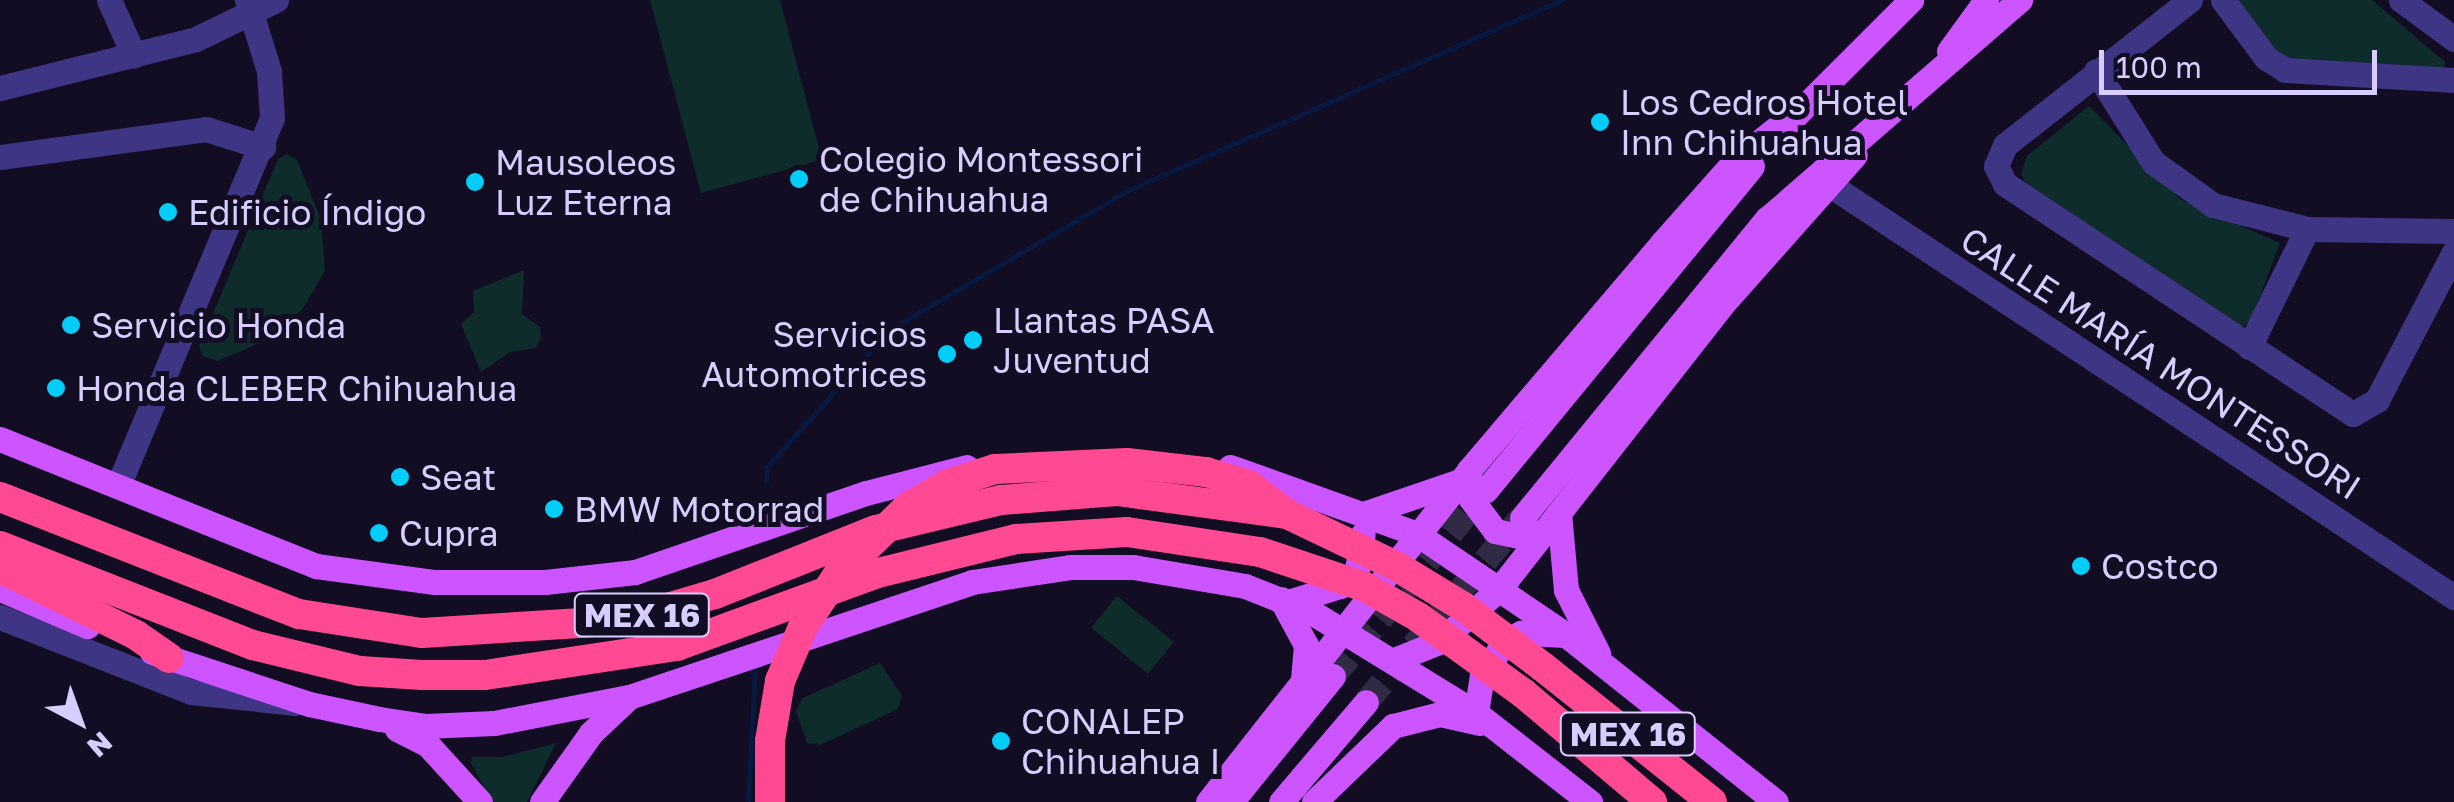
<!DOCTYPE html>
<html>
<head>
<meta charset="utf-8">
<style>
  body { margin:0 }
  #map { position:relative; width:2454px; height:802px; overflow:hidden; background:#120d23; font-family:"Golos Text",sans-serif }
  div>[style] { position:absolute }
  .green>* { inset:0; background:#0f2c2d; transform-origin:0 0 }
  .stream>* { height:5px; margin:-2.5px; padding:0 2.5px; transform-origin:2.5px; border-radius:2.5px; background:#071841 }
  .major-tunnel>* { height:25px; margin-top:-12.5px; transform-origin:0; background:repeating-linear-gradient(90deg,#302a44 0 25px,transparent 0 37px) }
  .minor>* { height:25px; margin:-12.5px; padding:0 12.5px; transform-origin:12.5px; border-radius:12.5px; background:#3e3584 }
  .major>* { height:25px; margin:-12.5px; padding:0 12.5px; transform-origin:12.5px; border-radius:12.5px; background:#c5f }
  .highway>* { height:30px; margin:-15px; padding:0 15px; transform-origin:15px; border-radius:15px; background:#ff4993 }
  .highway-bridge>* { height:30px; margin:-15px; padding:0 15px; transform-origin:15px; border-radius:15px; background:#ff4993 }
  .dots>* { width:28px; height:28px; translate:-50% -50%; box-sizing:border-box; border:5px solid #120d23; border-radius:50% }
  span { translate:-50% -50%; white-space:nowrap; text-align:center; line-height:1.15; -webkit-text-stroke:10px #120d23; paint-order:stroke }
  .shield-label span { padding:2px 8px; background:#120d23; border:2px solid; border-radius:8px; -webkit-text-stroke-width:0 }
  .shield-label { font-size:32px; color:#d7ceff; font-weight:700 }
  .poi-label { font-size:35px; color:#d7ceff }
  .left { translate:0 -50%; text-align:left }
  .right { translate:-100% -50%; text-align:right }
  .street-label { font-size:35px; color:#d7ceff }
  .north { position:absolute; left:30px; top:672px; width:100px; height:100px; -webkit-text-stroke:8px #120d23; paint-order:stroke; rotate:139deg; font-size:28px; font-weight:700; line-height:40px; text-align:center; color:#d7ceff }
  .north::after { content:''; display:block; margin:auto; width:35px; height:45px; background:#d7ceff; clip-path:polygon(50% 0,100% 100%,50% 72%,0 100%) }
  .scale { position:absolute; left:2099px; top:50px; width:278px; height:45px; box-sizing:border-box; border:5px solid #d7ceff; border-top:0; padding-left:12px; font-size:30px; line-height:35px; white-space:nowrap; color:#d7ceff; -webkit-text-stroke:8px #120d23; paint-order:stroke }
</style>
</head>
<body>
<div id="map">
  <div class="green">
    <i style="clip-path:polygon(650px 0,780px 0,822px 160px,701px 193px)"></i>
    <i style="clip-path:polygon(2234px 0,2372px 0,2445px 62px,2444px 69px,2274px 63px)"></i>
    <i style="clip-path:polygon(2089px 106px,2180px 199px,2280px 243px,2251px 320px,2242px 327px,2031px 193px,2021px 174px,2027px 156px)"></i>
    <i style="clip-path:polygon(287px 154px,297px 160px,321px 220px,325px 271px,301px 311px,272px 338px,217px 361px,203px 356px,199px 347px,278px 159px)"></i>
    <i style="clip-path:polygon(524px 270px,522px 314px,540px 327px,541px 338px,536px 348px,510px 352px,481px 372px,461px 324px,474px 312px,473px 291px)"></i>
    <i style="left:1117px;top:596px;width:73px;height:41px;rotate:39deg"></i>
    <i style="clip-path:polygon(880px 663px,902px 696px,898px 709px,820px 745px,807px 743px,796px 711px,803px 698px)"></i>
    <i style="clip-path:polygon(556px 743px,527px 802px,492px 802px,471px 763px,472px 757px,502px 757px)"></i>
  </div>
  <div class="stream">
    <i style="left:766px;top:480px;width:13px;rotate:-86deg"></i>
    <i style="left:767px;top:467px;width:185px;rotate:-48.3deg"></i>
    <i style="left:890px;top:329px;width:279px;rotate:-30.2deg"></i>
    <i style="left:1131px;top:189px;width:471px;rotate:-23.7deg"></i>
    <i style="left:764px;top:511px;width:10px;rotate:-84deg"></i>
    <i style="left:748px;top:802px;width:135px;rotate:-87deg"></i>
  </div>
  <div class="major-tunnel">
    <i style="left:1333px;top:676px;width:241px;rotate:-50.6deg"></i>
    <i style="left:1366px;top:702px;width:241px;rotate:-49.9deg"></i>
  </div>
  <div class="minor">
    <i style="left:109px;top:0;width:61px;rotate:65.9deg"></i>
    <i style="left:2190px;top:0;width:235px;rotate:141.9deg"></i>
    <i style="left:2005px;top:145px;width:23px;rotate:113deg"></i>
    <i style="left:1996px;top:166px;width:20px;rotate:63deg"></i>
    <i style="left:2005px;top:184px;width:417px;rotate:33.5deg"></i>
    <i style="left:2353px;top:414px;width:28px;rotate:-30deg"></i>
    <i style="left:2377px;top:400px;width:167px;rotate:-62.5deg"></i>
    <i style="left:2223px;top:0;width:72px;rotate:53.4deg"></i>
    <i style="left:2266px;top:58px;width:22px;rotate:32deg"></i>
    <i style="left:2285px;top:70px;width:169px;rotate:3.4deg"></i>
    <i style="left:2401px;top:0;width:66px;rotate:36.3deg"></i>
    <i style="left:2096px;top:71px;width:107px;rotate:57.9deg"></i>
    <i style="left:2153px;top:162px;width:74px;rotate:35.6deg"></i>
    <i style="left:2213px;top:205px;width:97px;rotate:14.3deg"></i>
    <i style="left:2307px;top:229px;width:147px;rotate:0.8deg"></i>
    <i style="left:0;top:88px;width:202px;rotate:-14deg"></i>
    <i style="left:196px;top:39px;width:89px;rotate:-26deg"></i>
    <i style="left:0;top:157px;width:208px;rotate:-7.7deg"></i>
    <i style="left:206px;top:129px;width:60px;rotate:17.5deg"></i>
    <i style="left:1830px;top:185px;width:748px;rotate:33.44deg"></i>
    <i style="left:2249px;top:347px;width:131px;rotate:-63.8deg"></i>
    <i style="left:118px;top:486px;width:399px;rotate:-67.3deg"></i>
    <i style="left:272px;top:118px;width:47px;rotate:-93.7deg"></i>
    <i style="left:269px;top:71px;width:74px;rotate:-107.2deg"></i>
    <i style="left:0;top:617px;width:205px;rotate:21.4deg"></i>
    <i style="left:191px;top:692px;width:105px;rotate:6deg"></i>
  </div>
  <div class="major">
    <i style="left:1949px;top:51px;width:63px;rotate:-54deg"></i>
    <i style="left:1784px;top:127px;width:180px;rotate:-45deg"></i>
    <i style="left:0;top:439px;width:341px;rotate:21.9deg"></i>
    <i style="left:316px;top:566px;width:120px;rotate:7.7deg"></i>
    <i style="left:435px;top:582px;width:110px"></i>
    <i style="left:545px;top:582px;width:91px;rotate:-6.3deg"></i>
    <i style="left:635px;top:572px;width:244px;rotate:-18.9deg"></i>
    <i style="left:866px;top:493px;width:104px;rotate:-14.4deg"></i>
    <i style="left:1230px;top:467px;width:199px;rotate:19.7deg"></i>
    <i style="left:1417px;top:534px;width:180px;rotate:34.1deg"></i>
    <i style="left:1566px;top:635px;width:268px;rotate:38.5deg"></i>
    <i style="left:1469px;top:470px;width:29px;rotate:86deg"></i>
    <i style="left:1471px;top:499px;width:40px;rotate:53deg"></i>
    <i style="left:1495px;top:531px;width:35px;rotate:12deg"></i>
    <i style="left:1529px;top:538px;width:18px;rotate:-27deg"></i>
    <i style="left:1486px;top:490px;width:419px;rotate:-50.6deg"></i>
    <i style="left:1366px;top:513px;width:96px;rotate:-18.8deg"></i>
    <i style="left:1559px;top:513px;width:77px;rotate:84.8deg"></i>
    <i style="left:1566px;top:590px;width:71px;rotate:63.1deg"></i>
    <i style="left:1522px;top:518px;width:387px;rotate:-50.7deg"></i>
    <i style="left:1767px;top:219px;width:335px;rotate:-40.9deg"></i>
    <i style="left:0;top:589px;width:95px;rotate:23deg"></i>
    <i style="left:1281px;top:599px;width:52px;rotate:61.5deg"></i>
    <i style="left:1306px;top:645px;width:36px;rotate:95deg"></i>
    <i style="left:1288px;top:602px;width:54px;rotate:-17.1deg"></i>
    <i style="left:1340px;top:586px;width:23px;rotate:-43deg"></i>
    <i style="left:1357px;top:570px;width:36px;rotate:-81deg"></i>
    <i style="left:152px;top:652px;width:165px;rotate:18.3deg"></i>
    <i style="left:309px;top:704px;width:72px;rotate:12.1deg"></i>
    <i style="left:379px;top:719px;width:48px;rotate:8.5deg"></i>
    <i style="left:426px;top:726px;width:68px;rotate:-2.5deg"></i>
    <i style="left:494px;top:723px;width:137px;rotate:-10.9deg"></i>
    <i style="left:629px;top:697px;width:362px;rotate:-18.5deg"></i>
    <i style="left:972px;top:582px;width:99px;rotate:-8.7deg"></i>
    <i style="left:1070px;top:567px;width:63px"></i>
    <i style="left:1133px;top:567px;width:114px;rotate:9.6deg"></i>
    <i style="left:1245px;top:586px;width:73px;rotate:21.7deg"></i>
    <i style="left:1313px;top:613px;width:191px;rotate:31.5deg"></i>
    <i style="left:1476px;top:713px;width:145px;rotate:38deg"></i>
    <i style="left:1394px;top:660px;width:48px;rotate:-21.8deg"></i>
    <i style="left:1439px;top:642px;width:81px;rotate:-41.5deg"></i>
    <i style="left:1500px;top:588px;width:357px;rotate:-51.9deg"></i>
    <i style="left:1720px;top:307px;width:203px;rotate:-48.4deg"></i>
    <i style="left:1476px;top:713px;width:37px;rotate:-81deg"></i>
    <i style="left:1482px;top:676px;width:42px;rotate:-56.7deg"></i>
    <i style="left:1505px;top:641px;width:18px;rotate:-27deg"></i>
    <i style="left:1521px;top:633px;width:45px;rotate:2.5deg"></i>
    <i style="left:397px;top:729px;width:35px;rotate:27deg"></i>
    <i style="left:428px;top:745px;width:77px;rotate:47.6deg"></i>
    <i style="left:542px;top:802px;width:85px;rotate:-54.6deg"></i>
    <i style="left:591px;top:733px;width:50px;rotate:-43.4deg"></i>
    <i style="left:1208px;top:802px;width:422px;rotate:-51.8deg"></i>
    <i style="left:1469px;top:470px;width:298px;rotate:-49.6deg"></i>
    <i style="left:1662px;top:243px;width:108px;rotate:-48.4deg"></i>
    <i style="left:1734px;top:162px;width:75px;rotate:-38.5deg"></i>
    <i style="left:1231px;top:802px;width:162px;rotate:-51deg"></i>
    <i style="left:1281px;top:802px;width:131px;rotate:-49.6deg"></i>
    <i style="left:1314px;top:802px;width:110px;rotate:-43.9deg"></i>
    <i style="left:1393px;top:726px;width:49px;rotate:-14.3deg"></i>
    <i style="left:1440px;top:714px;width:41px;rotate:12.7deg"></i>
  </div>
  <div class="highway">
    <i style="left:0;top:497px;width:321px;rotate:21.4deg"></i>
    <i style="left:299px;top:614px;width:124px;rotate:8.8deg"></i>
    <i style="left:422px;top:633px;width:205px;rotate:-3.6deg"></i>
    <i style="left:627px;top:620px;width:92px;rotate:-16.5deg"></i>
    <i style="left:715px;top:594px;width:173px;rotate:-21.7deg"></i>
    <i style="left:876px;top:530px;width:129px;rotate:-13.5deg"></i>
    <i style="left:1001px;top:500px;width:116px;rotate:-4.4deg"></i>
    <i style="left:1117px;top:491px;width:172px;rotate:7.7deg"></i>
    <i style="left:0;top:546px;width:272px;rotate:21.4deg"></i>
    <i style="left:253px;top:645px;width:110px;rotate:13.7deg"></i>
    <i style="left:360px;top:671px;width:62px;rotate:3.7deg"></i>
    <i style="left:422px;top:675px;width:63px"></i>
    <i style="left:485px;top:675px;width:194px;rotate:-8.6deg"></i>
    <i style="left:677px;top:646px;width:214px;rotate:-20deg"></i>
    <i style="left:878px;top:573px;width:142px;rotate:-13.8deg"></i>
    <i style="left:1016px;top:539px;width:111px;rotate:-3.6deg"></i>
    <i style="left:1127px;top:532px;width:134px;rotate:8.6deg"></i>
    <i style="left:0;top:568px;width:152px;rotate:26.2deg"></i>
    <i style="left:136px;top:635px;width:40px;rotate:34.9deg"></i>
    <i style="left:1543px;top:667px;width:216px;rotate:38.6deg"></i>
    <i style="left:1523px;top:693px;width:169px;rotate:40.2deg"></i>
  </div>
  <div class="highway-bridge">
    <i style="left:1260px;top:552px;width:111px;rotate:18.4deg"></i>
    <i style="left:1365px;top:587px;width:61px;rotate:29.5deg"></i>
    <i style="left:1418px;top:617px;width:130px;rotate:35.9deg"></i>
    <i style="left:770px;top:802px;width:61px;rotate:-90deg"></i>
    <i style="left:770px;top:741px;width:61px;rotate:-80.5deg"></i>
    <i style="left:780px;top:681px;width:59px;rotate:-66.9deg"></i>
    <i style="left:803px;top:627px;width:61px;rotate:-56.3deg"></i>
    <i style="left:837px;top:576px;width:98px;rotate:-44.2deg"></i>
    <i style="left:907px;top:508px;width:48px;rotate:-30.3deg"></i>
    <i style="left:948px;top:484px;width:49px;rotate:-17.7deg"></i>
    <i style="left:995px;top:469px;width:132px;rotate:-2.6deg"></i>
    <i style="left:1127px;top:463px;width:80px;rotate:6.5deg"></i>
    <i style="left:1206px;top:472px;width:45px;rotate:16.8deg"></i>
    <i style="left:1249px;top:485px;width:48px;rotate:37.3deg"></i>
    <i style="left:1287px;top:514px;width:123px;rotate:25.5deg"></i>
    <i style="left:1398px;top:567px;width:75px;rotate:31.4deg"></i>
    <i style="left:1462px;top:606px;width:101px;rotate:37deg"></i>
  </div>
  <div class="dots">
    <i style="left:1600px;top:122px;background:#00cef9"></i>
    <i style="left:799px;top:179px;background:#00cef9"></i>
    <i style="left:475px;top:182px;background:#00cef9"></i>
    <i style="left:168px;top:212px;background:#00cef9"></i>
    <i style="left:71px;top:325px;background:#00cef9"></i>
    <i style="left:973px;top:340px;background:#00cef9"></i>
    <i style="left:947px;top:354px;background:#00cef9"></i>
    <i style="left:56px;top:388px;background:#00cef9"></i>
    <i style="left:400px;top:477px;background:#00cef9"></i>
    <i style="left:554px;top:509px;background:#00cef9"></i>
    <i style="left:379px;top:533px;background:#00cef9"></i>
    <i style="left:2081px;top:566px;background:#00cef9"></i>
    <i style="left:1001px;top:741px;background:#00cef9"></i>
  </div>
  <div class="shield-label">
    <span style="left:642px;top:615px">MEX 16</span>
    <span style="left:1628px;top:734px">MEX 16</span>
  </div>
  <div class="poi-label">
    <span class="left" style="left:1620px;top:122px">Los Cedros Hotel<br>Inn Chihuahua</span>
    <span class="left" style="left:819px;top:179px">Colegio Montessori<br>de Chihuahua</span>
    <span class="left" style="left:495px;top:182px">Mausoleos<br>Luz Eterna</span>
    <span class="left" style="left:188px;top:212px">Edificio Índigo</span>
    <span class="left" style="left:993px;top:340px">Llantas PASA<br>Juventud</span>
    <span class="left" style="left:91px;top:325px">Servicio Honda</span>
    <span class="right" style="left:927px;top:354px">Servicios<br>Automotrices</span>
    <span class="left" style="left:76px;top:388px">Honda CLEBER Chihuahua</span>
    <span class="left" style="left:420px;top:477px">Seat</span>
    <span class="left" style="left:574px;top:509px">BMW Motorrad</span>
    <span class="left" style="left:399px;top:533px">Cupra</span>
    <span class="left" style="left:2101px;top:566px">Costco</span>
    <span class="left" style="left:1021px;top:741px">CONALEP<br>Chihuahua I</span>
  </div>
  <div class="street-label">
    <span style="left:2161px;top:363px;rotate:33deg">CALLE MARÍA MONTESSORI</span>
  </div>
  <div class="north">N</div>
  <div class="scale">100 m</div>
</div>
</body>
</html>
